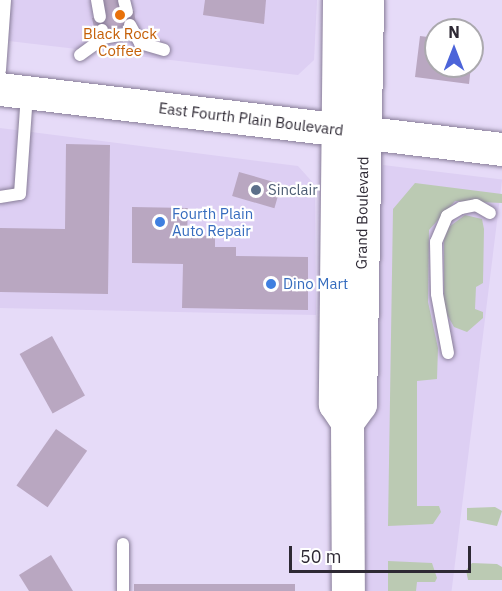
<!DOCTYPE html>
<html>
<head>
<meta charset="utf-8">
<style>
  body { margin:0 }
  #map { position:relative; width:502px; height:591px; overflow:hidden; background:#e6dbf8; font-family:"IBM Plex Sans",sans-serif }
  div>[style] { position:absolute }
  .built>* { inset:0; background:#ddcff3; transform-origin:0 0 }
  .green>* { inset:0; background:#bbcab3 }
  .building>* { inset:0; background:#b9a7c1; transform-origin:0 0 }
  .roads { filter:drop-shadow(0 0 2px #887d98) drop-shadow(0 0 2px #887d98) }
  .service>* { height:12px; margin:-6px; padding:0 6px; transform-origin:6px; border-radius:6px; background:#fff }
  .secondary>* { height:33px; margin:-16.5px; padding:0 16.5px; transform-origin:16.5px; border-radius:16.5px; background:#fff }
  .dots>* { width:16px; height:16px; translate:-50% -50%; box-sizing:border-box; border:3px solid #fff; border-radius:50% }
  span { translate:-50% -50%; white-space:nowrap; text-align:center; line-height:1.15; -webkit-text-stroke:4.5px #fff; paint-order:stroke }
  .food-label { font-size:15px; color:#c56008 }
  .street-label { font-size:15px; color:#2e2934 }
  .service-label { font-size:15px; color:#4e5e75 }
  .left { translate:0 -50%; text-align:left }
  .shop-label { font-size:15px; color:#366cbe }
  .north { position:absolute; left:424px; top:18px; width:60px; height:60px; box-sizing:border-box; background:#fff; border:2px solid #aba9ae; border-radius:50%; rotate:0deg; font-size:16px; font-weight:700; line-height:24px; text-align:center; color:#2e2934 }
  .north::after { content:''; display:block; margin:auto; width:21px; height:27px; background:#4c64d9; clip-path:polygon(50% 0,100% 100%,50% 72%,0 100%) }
  .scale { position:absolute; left:289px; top:546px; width:182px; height:27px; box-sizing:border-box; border:3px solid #2e2934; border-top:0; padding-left:8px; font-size:18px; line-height:21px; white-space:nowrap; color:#2e2934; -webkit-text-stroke:4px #fff; paint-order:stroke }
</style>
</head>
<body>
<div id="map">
  <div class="built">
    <i style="clip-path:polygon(0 0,317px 0,314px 60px,298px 75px,0 40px)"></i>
    <i style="clip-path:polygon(0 128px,298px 166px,315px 185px,316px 315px,0 308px)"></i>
    <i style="left:383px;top:165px;width:120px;height:426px;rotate:7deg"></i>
  </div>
  <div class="green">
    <i style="clip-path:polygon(415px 183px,502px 194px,502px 203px,455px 201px,429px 230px,428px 302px,438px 348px,437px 379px,417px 381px,417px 506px,439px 506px,441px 512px,433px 524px,388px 526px,393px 209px)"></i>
    <i style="clip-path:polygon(465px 215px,482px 219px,484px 229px,483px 283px,476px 287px,475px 309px,483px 312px,483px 318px,467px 332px,454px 327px,444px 309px,444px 240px,449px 227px)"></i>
    <i style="clip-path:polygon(495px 507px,502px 511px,497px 526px,467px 520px,467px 508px)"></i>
    <i style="clip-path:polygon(388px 561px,432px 563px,437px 578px,435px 582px,417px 582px,416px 591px,388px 591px)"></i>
    <i style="clip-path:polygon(472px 563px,497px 564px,502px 567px,502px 580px,468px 580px,466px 570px)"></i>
  </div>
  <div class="building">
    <i style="clip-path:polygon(103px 0,119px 0,121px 13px,134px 11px,136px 24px,95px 32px,92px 18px,106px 16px)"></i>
    <i style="clip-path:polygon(205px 0,266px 0,264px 24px,203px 15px)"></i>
    <i style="clip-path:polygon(420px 36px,436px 38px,436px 66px,471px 66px,469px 84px,415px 77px)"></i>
    <i style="clip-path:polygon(66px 144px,110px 145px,108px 294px,0 292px,0 228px,65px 229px)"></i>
    <i style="left:239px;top:172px;width:44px;height:25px;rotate:16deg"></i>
    <i style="clip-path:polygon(132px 207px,188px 208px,187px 235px,215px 236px,215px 247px,236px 247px,236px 256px,308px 257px,308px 310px,182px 308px,183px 264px,132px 263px)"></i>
    <i style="left:52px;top:336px;width:68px;height:37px;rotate:61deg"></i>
    <i style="left:56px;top:429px;width:38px;height:69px;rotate:35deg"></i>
    <i style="clip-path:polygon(51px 555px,73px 591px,29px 591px,19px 575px)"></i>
    <i style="left:134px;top:584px;width:161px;height:7px"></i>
  </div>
  <div class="roads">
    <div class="service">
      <i style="left:97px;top:0;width:17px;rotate:80deg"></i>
      <i style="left:124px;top:0;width:12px;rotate:76deg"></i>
      <i style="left:130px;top:25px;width:21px;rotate:61deg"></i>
      <i style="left:140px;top:43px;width:25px;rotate:16deg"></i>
      <i style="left:103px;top:38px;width:29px;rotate:-10deg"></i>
      <i style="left:80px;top:55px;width:29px;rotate:-36deg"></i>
      <i style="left:103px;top:38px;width:8px;rotate:-97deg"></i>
      <i style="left:0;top:70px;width:70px;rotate:-85.9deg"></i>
      <i style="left:0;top:197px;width:20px;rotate:-9deg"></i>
      <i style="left:20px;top:194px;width:99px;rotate:-86deg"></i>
      <i style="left:448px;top:353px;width:60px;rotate:-100.6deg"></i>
      <i style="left:437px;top:294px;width:52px;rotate:-91.1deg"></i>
      <i style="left:436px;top:242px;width:28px;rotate:-67deg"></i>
      <i style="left:447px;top:216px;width:16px;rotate:-30deg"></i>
      <i style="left:461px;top:208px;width:15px;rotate:-11deg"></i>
      <i style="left:476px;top:205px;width:16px;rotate:30deg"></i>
      <i style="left:123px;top:544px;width:47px;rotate:90deg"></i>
    </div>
    <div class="secondary">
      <i style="left:339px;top:0;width:404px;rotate:90.6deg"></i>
      <i style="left:335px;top:404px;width:22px;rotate:56deg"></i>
      <i style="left:347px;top:422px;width:169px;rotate:89.7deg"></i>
      <i style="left:0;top:89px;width:506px;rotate:6.82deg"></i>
      <i style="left:347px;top:422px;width:22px;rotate:-54deg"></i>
      <i style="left:360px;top:404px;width:404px;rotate:-89deg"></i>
    </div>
  </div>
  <div class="dots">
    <i style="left:120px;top:15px;background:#e8710a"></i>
    <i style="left:256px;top:190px;background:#5c6f8a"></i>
    <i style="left:160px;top:222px;background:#3f7fe0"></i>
    <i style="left:271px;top:284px;background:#3f7fe0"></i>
  </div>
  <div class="food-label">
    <span style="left:120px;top:42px">Black Rock<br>Coffee</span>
  </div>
  <div class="street-label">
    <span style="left:251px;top:119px;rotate:7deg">East Fourth Plain Boulevard</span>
    <span style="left:362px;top:213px;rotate:-89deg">Grand Boulevard</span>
  </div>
  <div class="service-label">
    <span class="left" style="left:268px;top:190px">Sinclair</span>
  </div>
  <div class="shop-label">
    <span class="left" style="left:172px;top:222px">Fourth Plain<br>Auto Repair</span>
    <span class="left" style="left:283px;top:284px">Dino Mart</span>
  </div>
  <div class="north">N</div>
  <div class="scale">50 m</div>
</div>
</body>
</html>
